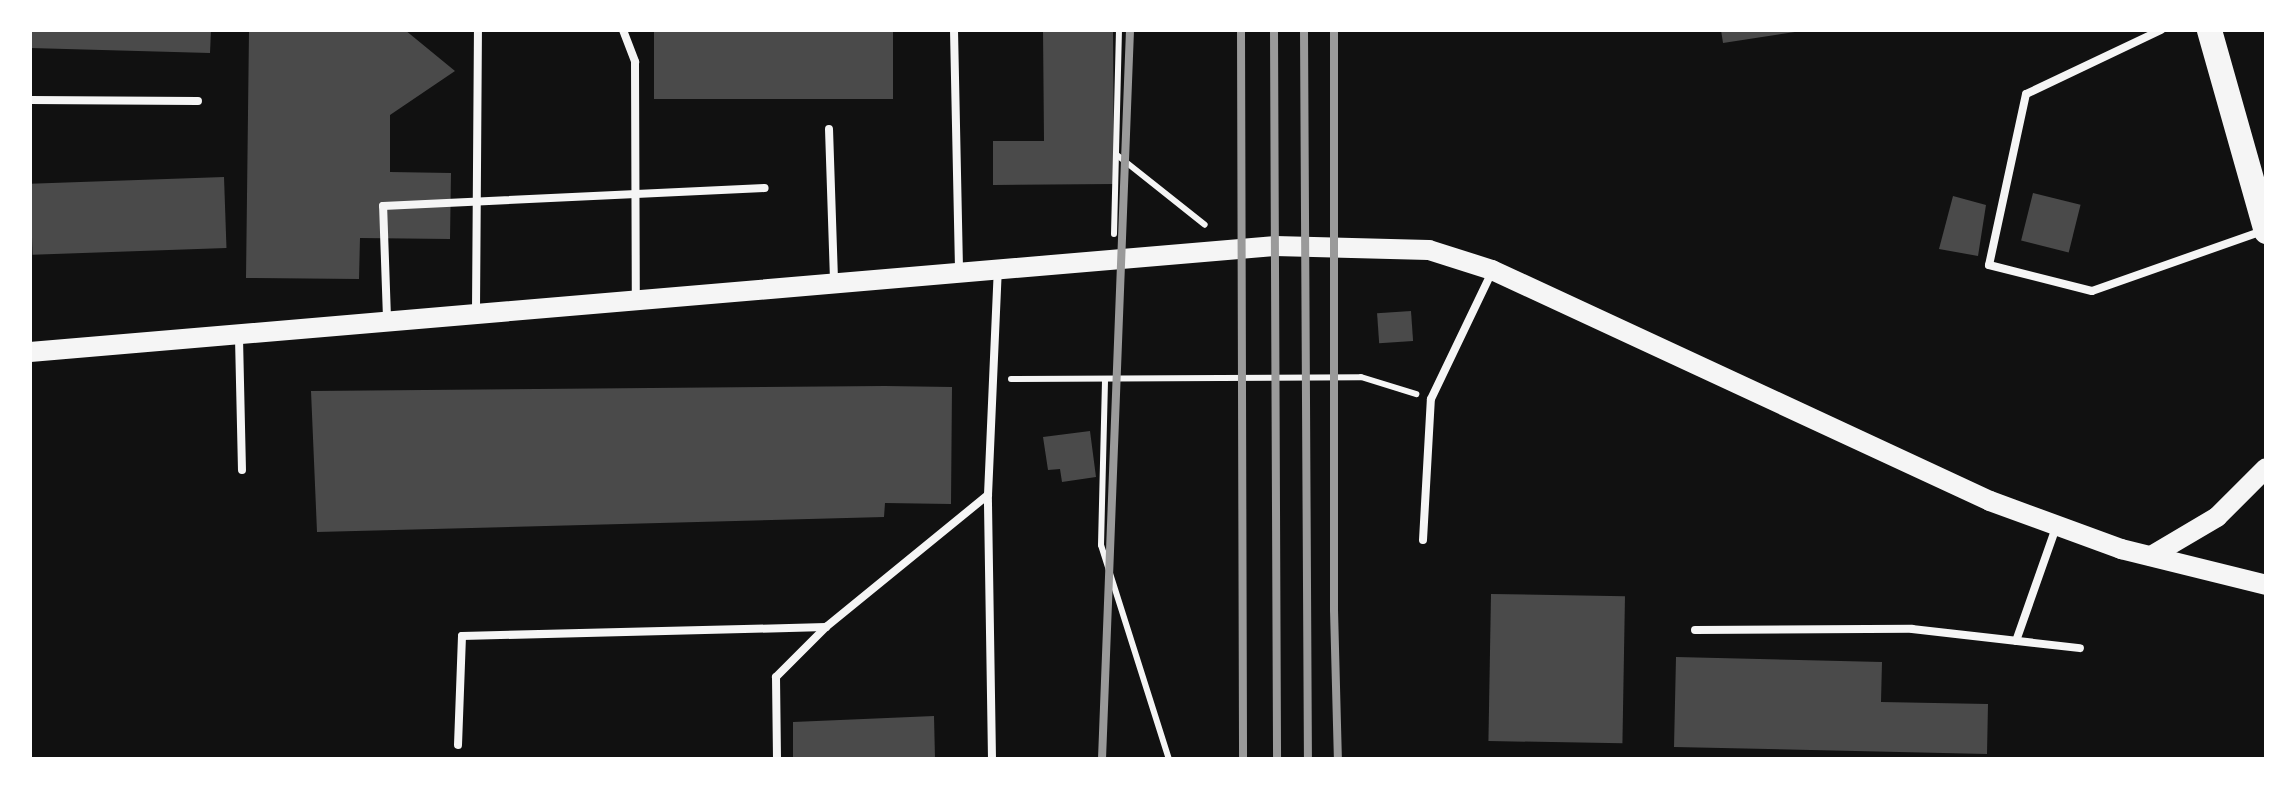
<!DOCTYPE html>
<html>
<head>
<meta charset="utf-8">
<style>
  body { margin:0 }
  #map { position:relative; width:2296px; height:789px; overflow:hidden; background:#111; font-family:"PT Sans Narrow",sans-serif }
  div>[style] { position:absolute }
  .building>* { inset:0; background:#4a4a4a; transform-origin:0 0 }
  .path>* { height:6px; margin:-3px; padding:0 3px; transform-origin:3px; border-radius:3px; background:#f5f5f5 }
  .service>* { height:8px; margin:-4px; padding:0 4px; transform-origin:4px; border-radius:4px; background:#f5f5f5 }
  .secondary>* { height:20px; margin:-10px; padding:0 10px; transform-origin:10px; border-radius:10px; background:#f5f5f5 }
  .primary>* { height:25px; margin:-12.5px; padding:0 12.5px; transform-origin:12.5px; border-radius:12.5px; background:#f5f5f5 }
  .rail>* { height:8px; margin:-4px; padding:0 4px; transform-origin:4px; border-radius:4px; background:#9a9a9a }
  span { translate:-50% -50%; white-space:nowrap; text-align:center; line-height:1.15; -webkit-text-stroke:9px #fff; paint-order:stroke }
  .frame { position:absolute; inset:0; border:32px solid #fff; pointer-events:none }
</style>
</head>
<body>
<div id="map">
  <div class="building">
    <i style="clip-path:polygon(30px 30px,211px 30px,210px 53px,30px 48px)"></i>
    <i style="clip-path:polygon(249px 30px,405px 30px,455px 71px,390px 115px,390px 172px,451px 173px,450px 239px,360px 238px,359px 279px,246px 278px)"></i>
    <i style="left:654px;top:30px;width:239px;height:69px"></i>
    <i style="clip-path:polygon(1043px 30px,1113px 30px,1114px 184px,993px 185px,993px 141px,1044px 141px)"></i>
    <i style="clip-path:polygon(1721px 30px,1794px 30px,1795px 32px,1723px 43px)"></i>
    <i style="left:224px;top:177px;width:71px;height:194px;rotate:88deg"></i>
    <i style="left:2033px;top:193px;width:49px;height:49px;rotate:14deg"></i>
    <i style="clip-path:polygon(1953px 196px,1986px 205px,1978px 256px,1939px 249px)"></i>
    <i style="left:1411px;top:311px;width:30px;height:34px;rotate:86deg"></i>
    <i style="clip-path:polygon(885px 386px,952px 387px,951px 504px,885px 503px,884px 517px,317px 532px,311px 391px)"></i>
    <i style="clip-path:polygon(1090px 431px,1096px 477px,1062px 482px,1060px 469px,1048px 470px,1043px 437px)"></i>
    <i style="left:1491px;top:594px;width:134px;height:147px;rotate:1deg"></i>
    <i style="clip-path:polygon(1676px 657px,1882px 662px,1881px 702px,1988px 704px,1987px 754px,1674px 747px)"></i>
    <i style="clip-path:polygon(934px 716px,935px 759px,793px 759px,793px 722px)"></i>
  </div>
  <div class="path">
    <i style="left:1117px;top:155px;width:112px;rotate:38.5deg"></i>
    <i style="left:1114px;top:234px;width:204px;rotate:-88.6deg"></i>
    <i style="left:1011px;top:379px;width:350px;rotate:-0.3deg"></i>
    <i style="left:1361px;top:377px;width:58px;rotate:17.2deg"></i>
    <i style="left:1105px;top:381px;width:164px;rotate:91.4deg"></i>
    <i style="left:1101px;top:545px;width:225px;rotate:72.4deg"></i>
  </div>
  <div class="service">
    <i style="left:623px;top:30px;width:34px;rotate:69deg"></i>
    <i style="left:635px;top:62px;width:236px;rotate:89.8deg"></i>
    <i style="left:954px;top:30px;width:242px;rotate:88.8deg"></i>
    <i style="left:2161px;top:30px;width:149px;rotate:154.6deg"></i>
    <i style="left:2026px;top:94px;width:175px;rotate:102.2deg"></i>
    <i style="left:1989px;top:265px;width:106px;rotate:14.2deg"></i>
    <i style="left:2092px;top:291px;width:180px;rotate:-19.4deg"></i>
    <i style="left:30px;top:100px;width:168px;rotate:0.3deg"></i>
    <i style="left:829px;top:129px;width:153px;rotate:88.1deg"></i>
    <i style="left:476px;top:310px;width:280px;rotate:-89.6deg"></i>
    <i style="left:387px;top:318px;width:112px;rotate:-92deg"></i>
    <i style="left:383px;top:206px;width:382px;rotate:-2.7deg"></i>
    <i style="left:239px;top:338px;width:132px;rotate:88.7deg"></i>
    <i style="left:1423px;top:540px;width:141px;rotate:-86.8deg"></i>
    <i style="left:1431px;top:399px;width:139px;rotate:-64.4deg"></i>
    <i style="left:1695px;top:630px;width:217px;rotate:-0.3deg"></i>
    <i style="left:1912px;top:629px;width:169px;rotate:6.5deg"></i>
    <i style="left:2016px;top:641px;width:118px;rotate:-70.6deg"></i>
    <i style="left:458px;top:745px;width:109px;rotate:-87.9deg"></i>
    <i style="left:462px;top:636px;width:364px;rotate:-1.4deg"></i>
    <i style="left:777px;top:759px;width:82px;rotate:-90.7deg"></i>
    <i style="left:776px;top:677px;width:71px;rotate:-45deg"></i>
    <i style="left:826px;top:627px;width:209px;rotate:-39.2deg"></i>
    <i style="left:992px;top:759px;width:264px;rotate:-90.9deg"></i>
    <i style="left:988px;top:495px;width:225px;rotate:-87.5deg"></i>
  </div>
  <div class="secondary">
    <i style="left:30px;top:352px;width:1250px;rotate:-4.87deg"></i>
    <i style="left:1275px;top:246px;width:154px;rotate:1.5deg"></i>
    <i style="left:1429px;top:250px;width:66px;rotate:17.6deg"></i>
    <i style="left:1492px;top:270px;width:549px;rotate:24.88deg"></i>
    <i style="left:1990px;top:501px;width:140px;rotate:20.1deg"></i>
    <i style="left:2121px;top:549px;width:149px;rotate:13.9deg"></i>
    <i style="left:2151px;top:556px;width:77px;rotate:-30.6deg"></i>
    <i style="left:2217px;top:517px;width:69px;rotate:-45deg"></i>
  </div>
  <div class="primary">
    <i style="left:2209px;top:30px;width:209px;rotate:74.2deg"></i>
  </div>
  <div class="rail">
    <i style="left:1241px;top:30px;width:729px;rotate:89.84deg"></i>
    <i style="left:1274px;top:30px;width:729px;rotate:89.76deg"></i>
    <i style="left:1304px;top:30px;width:729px;rotate:89.69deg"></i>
    <i style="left:1334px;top:30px;width:580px;rotate:90deg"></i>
    <i style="left:1334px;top:610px;width:149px;rotate:88.5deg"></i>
    <i style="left:1102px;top:759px;width:730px;rotate:-87.8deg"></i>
  </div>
  <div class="frame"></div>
</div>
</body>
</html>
